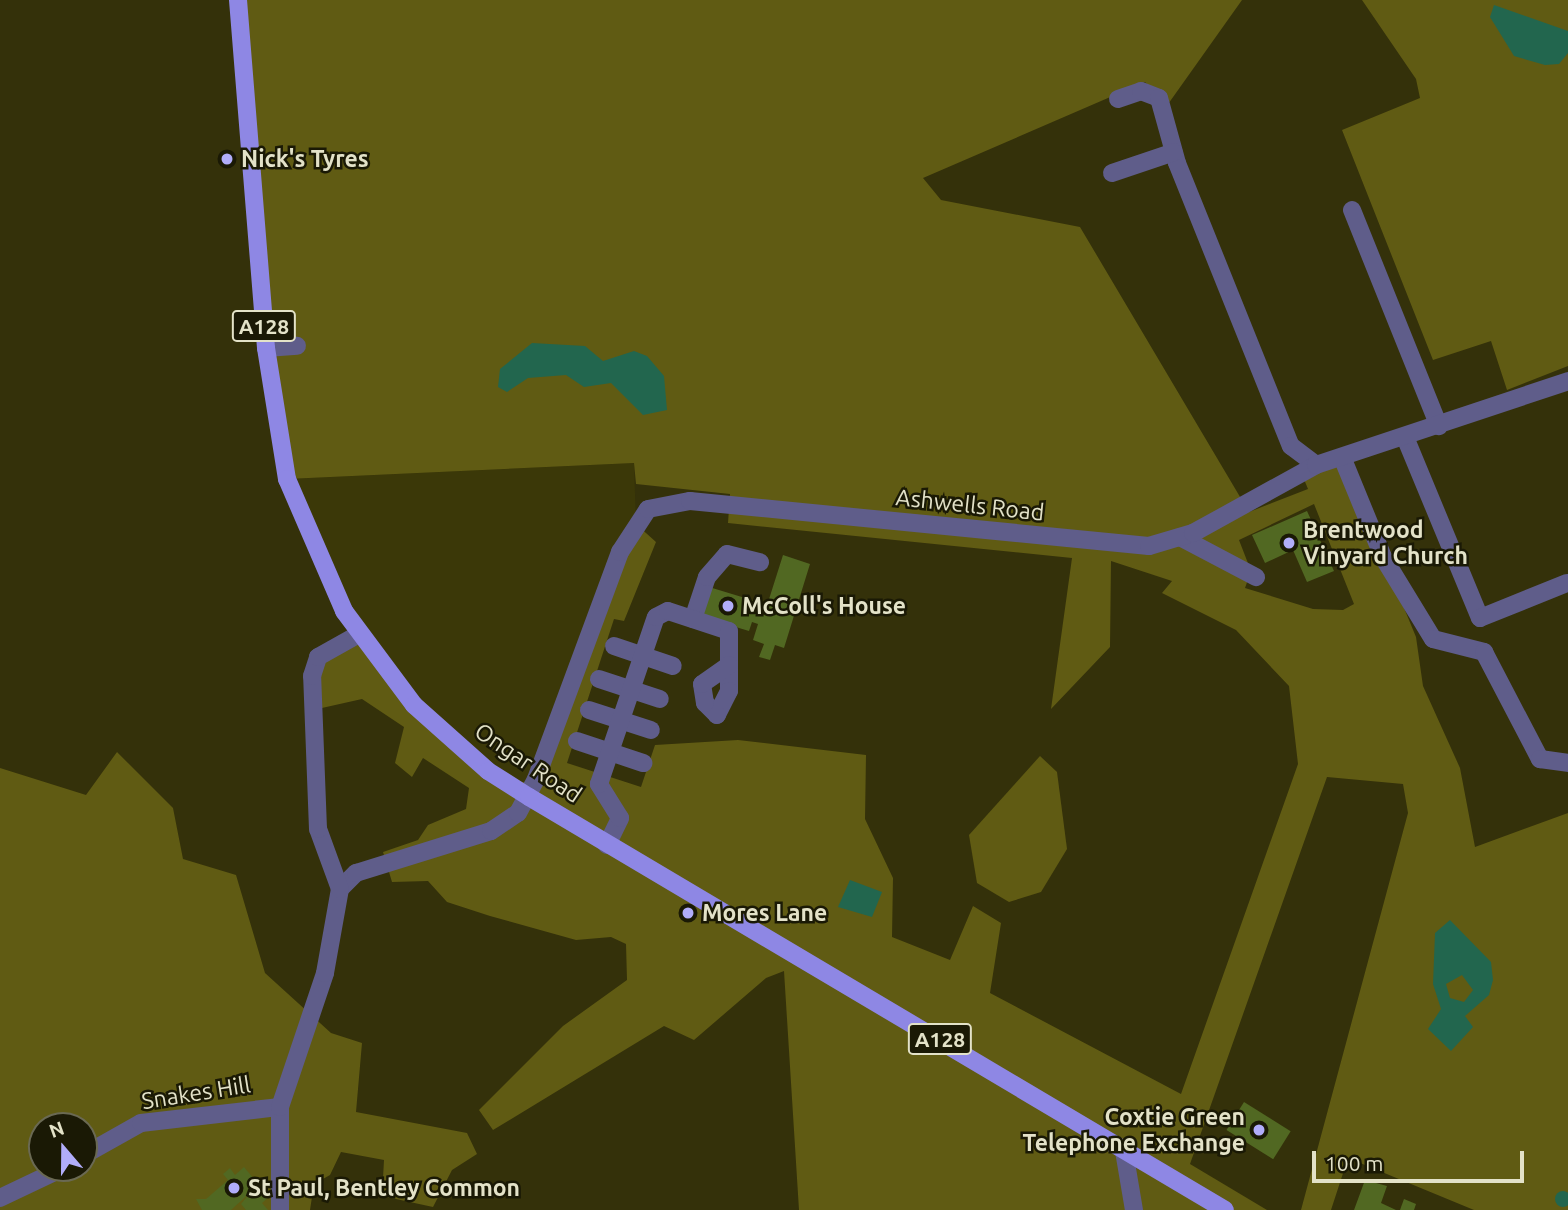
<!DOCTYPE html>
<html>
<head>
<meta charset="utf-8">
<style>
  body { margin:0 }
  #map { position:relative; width:1568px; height:1210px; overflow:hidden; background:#34310a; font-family:Ubuntu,sans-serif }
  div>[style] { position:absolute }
  .built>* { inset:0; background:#3b3808 }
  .green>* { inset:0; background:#605b13 }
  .water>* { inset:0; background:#22664e }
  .round { border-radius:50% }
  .stream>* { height:4.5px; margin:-2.25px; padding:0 2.25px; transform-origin:2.25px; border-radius:2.25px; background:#22664e }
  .building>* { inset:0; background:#516822; transform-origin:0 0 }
  .minor>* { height:18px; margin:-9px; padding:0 9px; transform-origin:9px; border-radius:9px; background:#5f5d8a }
  .major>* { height:18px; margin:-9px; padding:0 9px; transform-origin:9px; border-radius:9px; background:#8e87e4 }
  .dots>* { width:19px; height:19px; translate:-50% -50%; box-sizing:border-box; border:4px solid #1a1905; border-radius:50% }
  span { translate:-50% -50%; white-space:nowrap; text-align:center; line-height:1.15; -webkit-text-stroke:5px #1a1905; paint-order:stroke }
  .shield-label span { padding:2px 5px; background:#1a1905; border:2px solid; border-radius:5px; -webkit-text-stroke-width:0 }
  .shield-label { font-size:21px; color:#e3e2c8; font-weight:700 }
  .poi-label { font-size:23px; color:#e3e2c8; font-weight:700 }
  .left { translate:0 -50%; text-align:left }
  .right { translate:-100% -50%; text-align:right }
  .street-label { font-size:23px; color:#e3e2c8 }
  .north { position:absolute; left:28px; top:1112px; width:70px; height:70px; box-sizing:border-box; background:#1a1905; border:2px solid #6a6953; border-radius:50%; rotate:340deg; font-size:19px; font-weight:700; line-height:28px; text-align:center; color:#e3e2c8 }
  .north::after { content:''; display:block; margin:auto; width:24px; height:32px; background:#b1adfa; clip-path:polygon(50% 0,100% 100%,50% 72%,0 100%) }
  .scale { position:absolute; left:1312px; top:1151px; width:212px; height:32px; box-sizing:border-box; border:4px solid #e3e2c8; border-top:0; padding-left:9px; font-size:21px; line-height:24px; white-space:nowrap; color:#e3e2c8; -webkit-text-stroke:5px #1a1905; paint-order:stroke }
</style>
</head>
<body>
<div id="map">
  <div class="built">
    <i style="clip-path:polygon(634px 463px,636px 524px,536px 779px,511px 785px,488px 771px,359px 634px,287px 479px)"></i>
  </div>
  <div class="green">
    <i style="clip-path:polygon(evenodd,238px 0,1242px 0,1166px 107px,1145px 82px,923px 178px,941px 200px,1080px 227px,1249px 512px,1308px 489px,1301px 472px,1342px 457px,1416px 637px,1423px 686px,1460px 768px,1475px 847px,1568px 813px,1568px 1210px,1474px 1210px,1348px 1158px,1331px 1210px,1301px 1210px,1408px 813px,1403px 784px,1327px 777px,1190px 1164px,1267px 1210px,799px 1210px,784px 971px,766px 978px,694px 1040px,664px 1026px,493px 1130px,479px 1110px,563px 1026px,627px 980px,626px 944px,611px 937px,576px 940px,490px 916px,447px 902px,428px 881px,392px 882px,383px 852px,418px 840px,428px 825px,466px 809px,469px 788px,423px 758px,412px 777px,395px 763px,404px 727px,362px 699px,313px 710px,314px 666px,359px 634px,389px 674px,511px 785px,536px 779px,636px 524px,656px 542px,624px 621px,614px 619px,567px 763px,641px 787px,655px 745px,738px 740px,866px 755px,865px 819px,893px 878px,892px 937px,950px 960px,973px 906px,1001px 923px,990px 993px,1181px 1094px,1298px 764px,1289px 686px,1236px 630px,1162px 593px,1172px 581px,1111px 561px,1110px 647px,1051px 709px,1072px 558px,728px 523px,730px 494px,636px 484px,634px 463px,287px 479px,238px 0,1314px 504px,1354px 604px,1343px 610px,1313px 609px,1245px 588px,1251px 571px,1239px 540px,1314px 504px)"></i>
    <i style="clip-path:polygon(1362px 0,1568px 0,1568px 366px,1507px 390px,1491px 341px,1433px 360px,1342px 130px,1420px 98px,1416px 79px)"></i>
    <i style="clip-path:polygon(evenodd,117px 752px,173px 808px,183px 859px,236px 875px,265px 973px,331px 1033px,362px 1043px,356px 1112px,467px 1133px,477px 1154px,452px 1170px,433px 1207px,382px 1196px,384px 1160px,341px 1152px,330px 1175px,314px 1184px,310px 1210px,0 1210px,0 768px,86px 795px,117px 752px,42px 1126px,84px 1126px,84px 1168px,42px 1168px,42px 1126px)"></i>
    <i style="clip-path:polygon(1040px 756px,1057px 772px,1067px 849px,1041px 892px,1009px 902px,977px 883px,969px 835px)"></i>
  </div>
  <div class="water">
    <i style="clip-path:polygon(1494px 5px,1568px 31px,1568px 53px,1559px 64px,1545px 65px,1514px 56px,1490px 17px)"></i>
    <i style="clip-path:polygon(532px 343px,585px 346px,603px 361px,634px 351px,647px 356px,664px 376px,667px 410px,643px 415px,611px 383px,584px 387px,566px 375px,528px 378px,507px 392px,498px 387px,500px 369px)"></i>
    <i style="clip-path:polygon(850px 880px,882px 892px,872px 917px,838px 907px)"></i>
    <i style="clip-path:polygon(evenodd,1450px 920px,1491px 962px,1493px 980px,1489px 995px,1465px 1016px,1473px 1027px,1451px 1051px,1428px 1029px,1441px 1009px,1433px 984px,1435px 933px,1450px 920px,1462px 975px,1473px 990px,1464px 1002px,1450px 998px,1446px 984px,1462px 975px)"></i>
    <i class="round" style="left:1555px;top:1191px;width:16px;height:16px"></i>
  </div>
  <div class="stream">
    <i style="left:273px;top:324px;width:20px;rotate:84deg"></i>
  </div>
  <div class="building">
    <i style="clip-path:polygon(1307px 511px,1334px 571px,1307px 582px,1293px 550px,1265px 563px,1252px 535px)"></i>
    <i style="clip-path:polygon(783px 555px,810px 564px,784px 648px,775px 645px,770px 660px,759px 657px,764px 644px,753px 640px,758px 624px,752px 622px,749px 631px,699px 616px,709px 587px,755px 601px,752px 611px,764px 615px)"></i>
    <i style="left:1244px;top:1102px;width:55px;height:33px;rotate:32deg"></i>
    <i style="clip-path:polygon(244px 1167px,254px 1179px,247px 1185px,252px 1191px,231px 1210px,202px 1210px,196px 1199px,206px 1199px,228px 1180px,223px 1174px,230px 1168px,235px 1175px)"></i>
    <i style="clip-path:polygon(1365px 1180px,1387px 1186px,1381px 1203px,1396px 1210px,1354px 1210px)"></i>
    <i style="clip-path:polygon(258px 1183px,269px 1197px,262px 1203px,268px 1210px,246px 1210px,241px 1204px)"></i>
    <i style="clip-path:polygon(1404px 1199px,1416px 1204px,1414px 1210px,1400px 1210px)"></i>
  </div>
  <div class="minor">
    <i style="left:1118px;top:99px;width:24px;rotate:-19deg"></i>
    <i style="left:1141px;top:91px;width:19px;rotate:21deg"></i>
    <i style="left:1159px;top:98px;width:67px;rotate:74.5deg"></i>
    <i style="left:1177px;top:163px;width:305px;rotate:68.1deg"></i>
    <i style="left:1291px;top:446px;width:31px;rotate:37deg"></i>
    <i style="left:1112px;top:173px;width:65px;rotate:-18.7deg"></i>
    <i style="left:1352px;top:210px;width:233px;rotate:68.1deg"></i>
    <i style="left:266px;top:348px;width:31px;rotate:-4deg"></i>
    <i style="left:1405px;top:437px;width:196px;rotate:67.5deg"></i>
    <i style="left:1480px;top:618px;width:94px;rotate:-21.9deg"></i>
    <i style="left:1342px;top:457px;width:108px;rotate:67.7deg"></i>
    <i style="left:1383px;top:557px;width:96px;rotate:58.6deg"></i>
    <i style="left:1433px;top:639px;width:53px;rotate:14.3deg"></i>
    <i style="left:1484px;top:652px;width:121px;rotate:62.4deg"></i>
    <i style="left:1540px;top:759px;width:28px;rotate:8deg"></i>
    <i style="left:1180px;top:537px;width:86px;rotate:27.8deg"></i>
    <i style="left:693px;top:619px;width:44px;rotate:-71.6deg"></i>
    <i style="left:707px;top:577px;width:30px;rotate:-49deg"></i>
    <i style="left:727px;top:554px;width:34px;rotate:14deg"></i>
    <i style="left:614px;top:646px;width:62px;rotate:18.7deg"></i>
    <i style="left:599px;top:679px;width:64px;rotate:18.2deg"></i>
    <i style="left:589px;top:710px;width:65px;rotate:17.9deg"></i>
    <i style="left:577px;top:741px;width:70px;rotate:18.4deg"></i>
    <i style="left:607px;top:845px;width:30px;rotate:-64deg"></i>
    <i style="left:620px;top:818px;width:40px;rotate:-122deg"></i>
    <i style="left:599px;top:784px;width:176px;rotate:-71.2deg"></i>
    <i style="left:656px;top:617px;width:13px;rotate:-27deg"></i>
    <i style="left:668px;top:611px;width:64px;rotate:18.2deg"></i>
    <i style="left:729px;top:631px;width:60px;rotate:90deg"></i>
    <i style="left:729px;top:691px;width:27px;rotate:117deg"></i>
    <i style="left:717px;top:715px;width:17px;rotate:-135deg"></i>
    <i style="left:705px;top:703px;width:19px;rotate:-99deg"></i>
    <i style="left:702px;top:684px;width:33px;rotate:-35deg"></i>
    <i style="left:340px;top:889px;width:23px;rotate:-45deg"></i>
    <i style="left:356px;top:873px;width:141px;rotate:-17.3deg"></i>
    <i style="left:491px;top:831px;width:32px;rotate:-34deg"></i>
    <i style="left:518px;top:813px;width:38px;rotate:-62deg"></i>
    <i style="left:536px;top:779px;width:242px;rotate:-69.7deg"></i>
    <i style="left:620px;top:552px;width:51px;rotate:-56.9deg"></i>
    <i style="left:648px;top:509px;width:43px;rotate:-10.8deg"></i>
    <i style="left:690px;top:501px;width:461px;rotate:5.6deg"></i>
    <i style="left:1149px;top:546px;width:46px;rotate:-16.5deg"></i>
    <i style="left:1193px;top:533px;width:141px;rotate:-28.9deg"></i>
    <i style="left:1316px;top:465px;width:266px;rotate:-18.4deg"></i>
    <i style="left:1124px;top:1151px;width:60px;rotate:80.4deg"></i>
    <i style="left:84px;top:1155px;width:65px;rotate:-29.3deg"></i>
    <i style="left:141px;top:1123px;width:140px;rotate:-6.6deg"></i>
    <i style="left:0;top:1198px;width:70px;rotate:-25.5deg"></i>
    <i style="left:280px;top:1210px;width:103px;rotate:-90deg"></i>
    <i style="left:280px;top:1107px;width:141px;rotate:-71.4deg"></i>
    <i style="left:325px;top:973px;width:85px;rotate:-79.9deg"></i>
    <i style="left:340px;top:889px;width:64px;rotate:-110.1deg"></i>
    <i style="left:318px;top:829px;width:153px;rotate:-92.2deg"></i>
    <i style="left:312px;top:676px;width:20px;rotate:-72deg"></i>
    <i style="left:318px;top:657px;width:47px;rotate:-29.3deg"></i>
  </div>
  <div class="major">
    <i style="left:238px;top:0;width:349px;rotate:85.4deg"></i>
    <i style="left:266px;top:348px;width:133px;rotate:80.9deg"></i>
    <i style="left:287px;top:479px;width:144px;rotate:66.6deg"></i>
    <i style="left:344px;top:611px;width:117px;rotate:53.3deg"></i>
    <i style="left:414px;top:705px;width:99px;rotate:41.7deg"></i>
    <i style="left:488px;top:771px;width:49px;rotate:32.4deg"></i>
    <i style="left:529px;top:797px;width:809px;rotate:30.68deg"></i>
  </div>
  <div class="dots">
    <i style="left:227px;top:159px;background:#b1adfa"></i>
    <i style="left:1289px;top:543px;background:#b1adfa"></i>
    <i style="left:728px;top:606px;background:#b1adfa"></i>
    <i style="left:688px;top:913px;background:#b1adfa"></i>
    <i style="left:1259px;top:1130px;background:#b1adfa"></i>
    <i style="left:234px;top:1188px;background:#b1adfa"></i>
  </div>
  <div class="shield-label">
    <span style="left:264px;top:326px">A128</span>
    <span style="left:940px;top:1039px">A128</span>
  </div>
  <div class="poi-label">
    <span class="left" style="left:241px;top:159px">Nick's Tyres</span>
    <span class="left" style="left:1303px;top:543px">Brentwood<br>Vinyard Church</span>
    <span class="left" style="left:742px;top:606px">McColl's House</span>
    <span class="left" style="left:702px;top:913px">Mores Lane</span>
    <span class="right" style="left:1245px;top:1130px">Coxtie Green<br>Telephone Exchange</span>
    <span class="left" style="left:248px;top:1188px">St Paul, Bentley Common</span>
  </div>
  <div class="street-label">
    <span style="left:970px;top:505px;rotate:6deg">Ashwells Road</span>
    <span style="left:528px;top:763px;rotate:34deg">Ongar Road</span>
    <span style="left:196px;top:1093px;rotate:-9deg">Snakes Hill</span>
  </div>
  <div class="north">N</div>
  <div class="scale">100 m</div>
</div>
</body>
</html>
